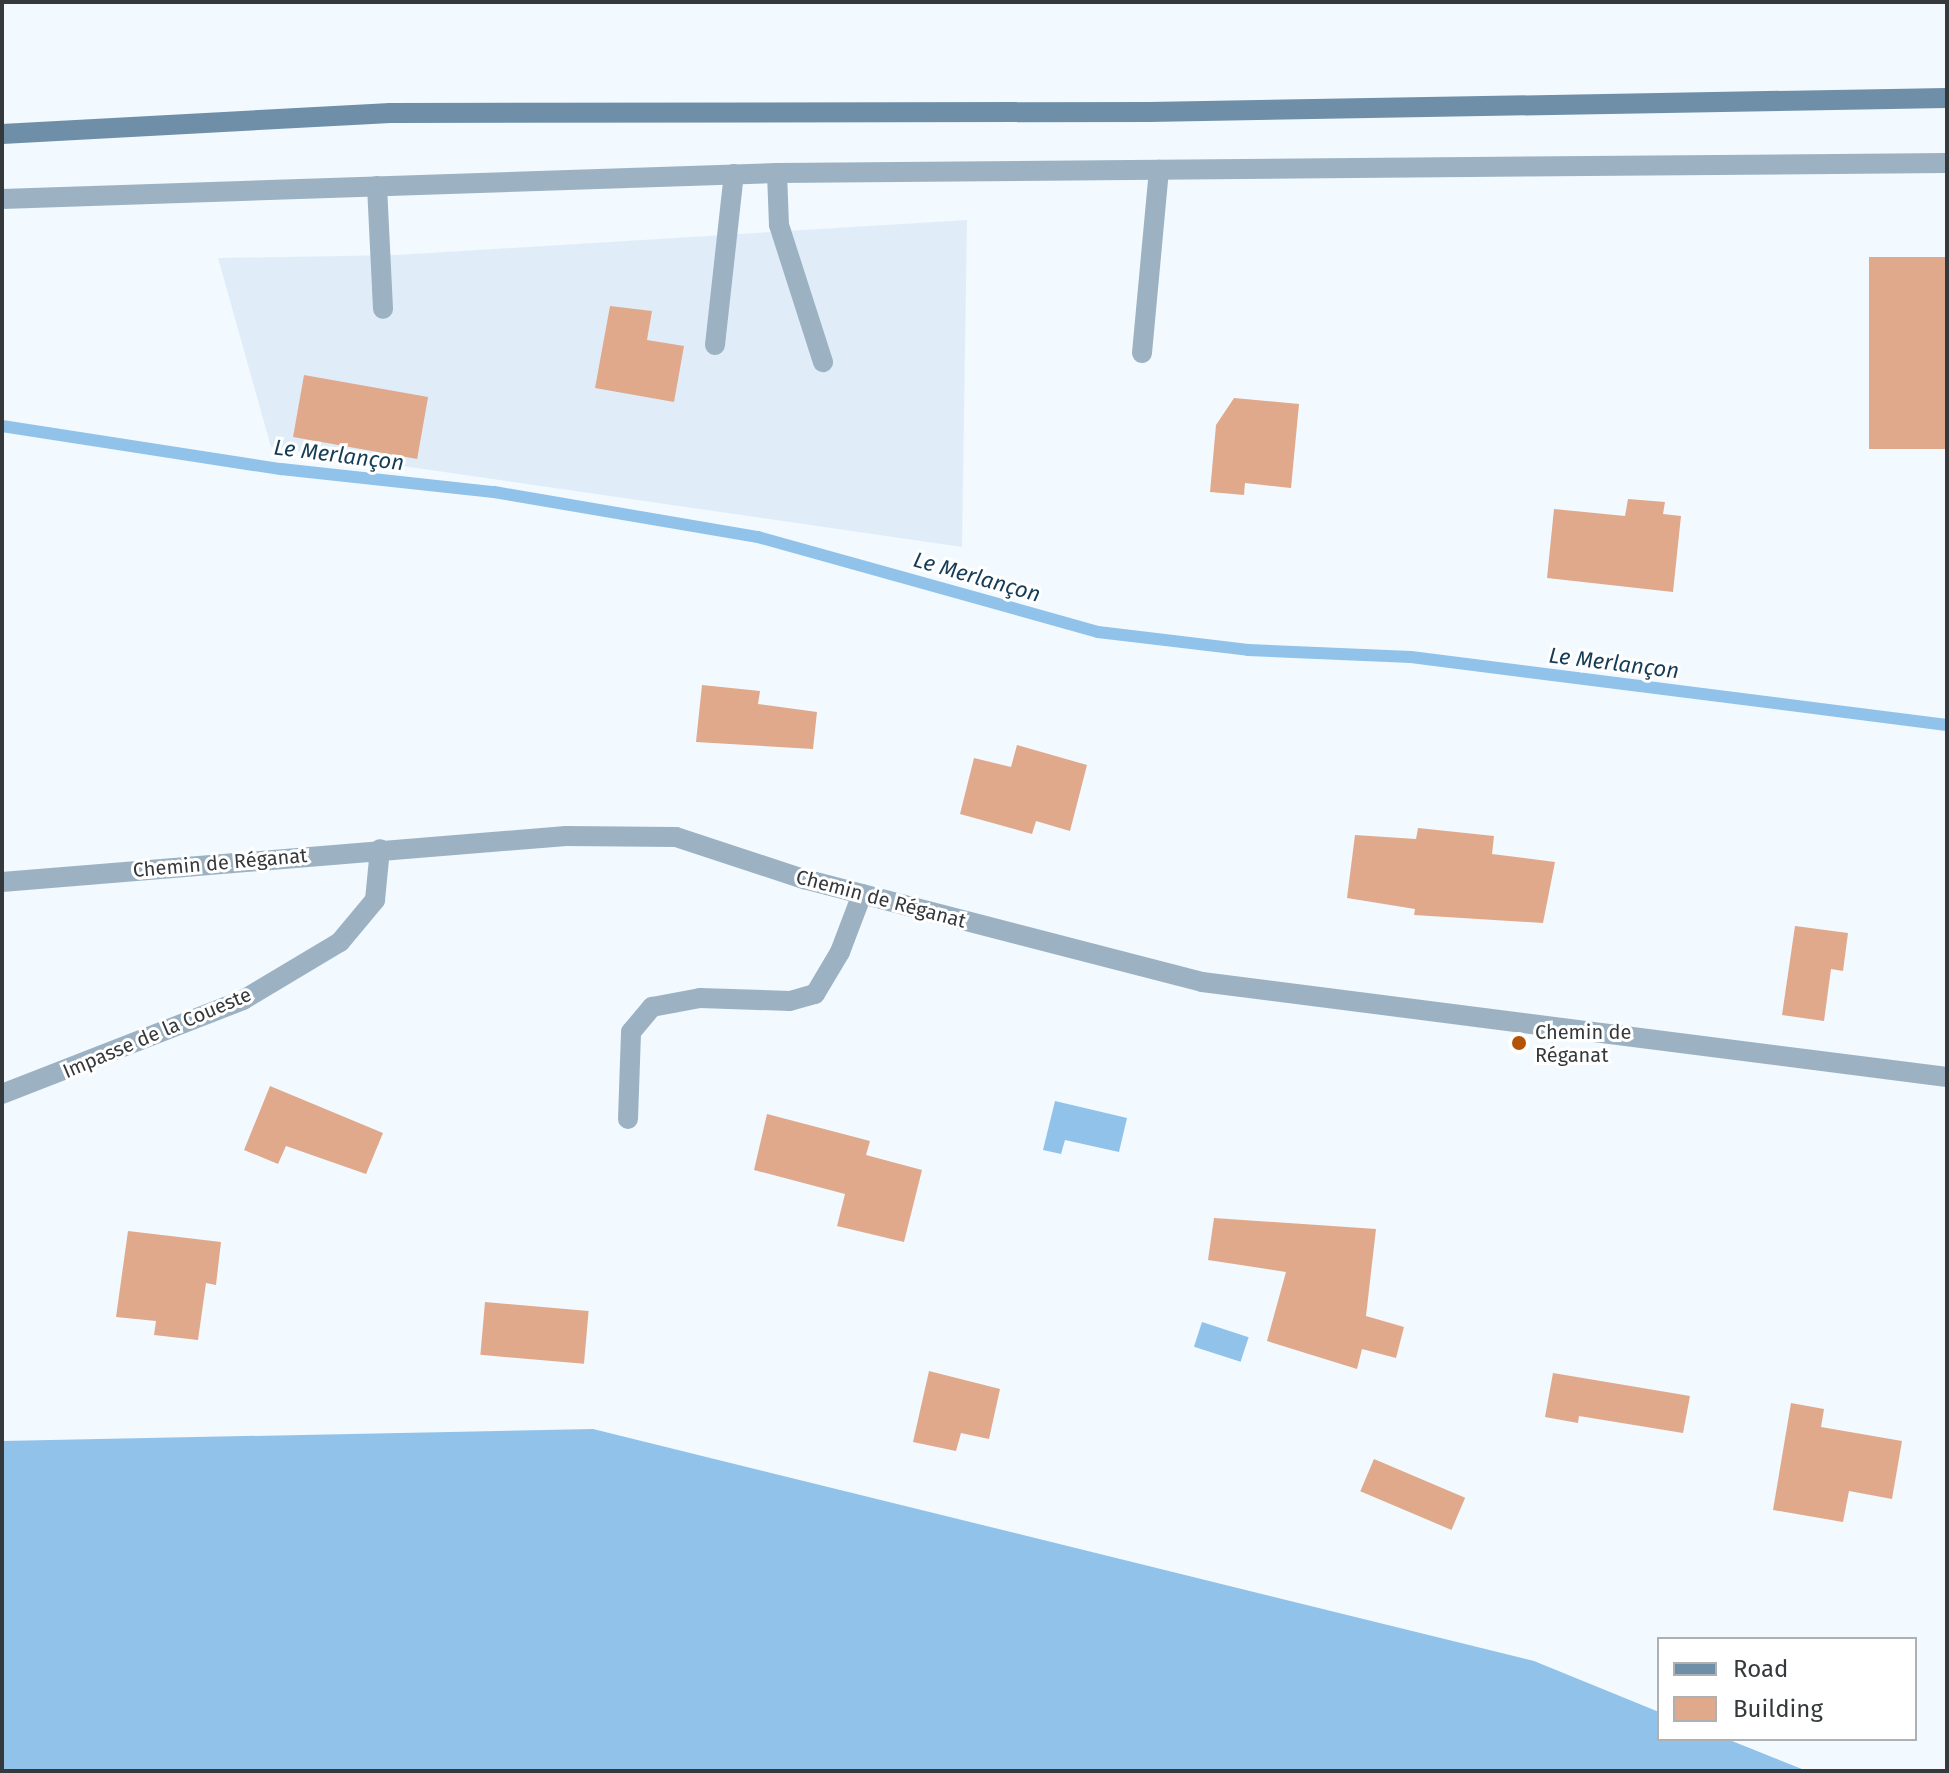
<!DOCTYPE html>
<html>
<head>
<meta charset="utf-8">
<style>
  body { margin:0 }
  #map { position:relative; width:1949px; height:1773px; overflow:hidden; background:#f2f9ff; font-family:"Fira Sans",sans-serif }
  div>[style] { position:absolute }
  .built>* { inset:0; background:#e0edf9 }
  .forest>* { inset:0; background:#91c3ea }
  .water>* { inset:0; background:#90c2ea; transform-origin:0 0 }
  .stream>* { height:12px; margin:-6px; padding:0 6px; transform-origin:6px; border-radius:6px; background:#90c2ea }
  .building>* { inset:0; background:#e0a98b; transform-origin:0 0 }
  .service>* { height:20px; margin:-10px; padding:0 10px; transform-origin:10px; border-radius:10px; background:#9cb2c3 }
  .minor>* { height:20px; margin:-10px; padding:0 10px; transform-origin:10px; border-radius:10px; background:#9cb2c3 }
  .tertiary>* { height:20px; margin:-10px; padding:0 10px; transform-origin:10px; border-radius:10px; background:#9cb2c3 }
  .secondary>* { height:20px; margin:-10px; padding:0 10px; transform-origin:10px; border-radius:10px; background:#6f8fa9 }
  .dots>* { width:22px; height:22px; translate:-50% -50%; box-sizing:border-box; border:4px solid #fff; border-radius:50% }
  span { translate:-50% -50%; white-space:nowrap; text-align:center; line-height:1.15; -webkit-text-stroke:6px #fff; paint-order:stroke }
  .street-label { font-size:20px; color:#36393b }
  .poi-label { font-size:20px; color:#36393b }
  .left { translate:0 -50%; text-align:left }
  .water-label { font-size:22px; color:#153c57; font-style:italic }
  .frame { position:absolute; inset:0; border:4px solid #36393b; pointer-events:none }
  .legend { position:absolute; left:1657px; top:1637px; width:260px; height:104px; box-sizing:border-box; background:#fff; border:2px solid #afb0b1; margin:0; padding:10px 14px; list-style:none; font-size:24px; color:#36393b }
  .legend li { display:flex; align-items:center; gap:16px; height:40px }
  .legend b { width:40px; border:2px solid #afb0b1 }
</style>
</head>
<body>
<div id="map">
  <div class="built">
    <i style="clip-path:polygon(967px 220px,962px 547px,271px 447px,218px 258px,396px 255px)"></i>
  </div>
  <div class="forest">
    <i style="clip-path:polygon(593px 1429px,1534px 1661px,1659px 1712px,1659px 1739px,1727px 1739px,1807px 1771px,2px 1771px,2px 1441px)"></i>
  </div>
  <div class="water">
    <i style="clip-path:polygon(1055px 1101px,1127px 1118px,1119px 1152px,1065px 1140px,1061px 1154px,1043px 1150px)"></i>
    <i style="left:1202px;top:1322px;width:49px;height:26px;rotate:18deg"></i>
    <i style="left:1237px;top:1593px;width:32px;height:40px;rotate:20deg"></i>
  </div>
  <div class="stream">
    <i style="left:2px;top:426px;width:282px;rotate:8.8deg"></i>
    <i style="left:281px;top:469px;width:214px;rotate:6.2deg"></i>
    <i style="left:494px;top:492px;width:268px;rotate:9.7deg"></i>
    <i style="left:758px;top:537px;width:353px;rotate:15.6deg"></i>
    <i style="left:1098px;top:632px;width:151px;rotate:6.8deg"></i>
    <i style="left:1248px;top:650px;width:163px;rotate:2.5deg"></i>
    <i style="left:1411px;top:657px;width:540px;rotate:7.23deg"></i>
  </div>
  <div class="building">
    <i style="left:1869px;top:257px;width:78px;height:192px"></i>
    <i style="clip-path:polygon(610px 306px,652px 311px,647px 340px,684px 346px,674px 402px,595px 388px)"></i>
    <i style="left:304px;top:375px;width:126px;height:63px;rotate:10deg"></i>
    <i style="clip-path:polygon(1234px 398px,1299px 404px,1291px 488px,1245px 483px,1244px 495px,1210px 492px,1216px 425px)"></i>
    <i style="clip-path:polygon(1628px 499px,1665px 502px,1663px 514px,1681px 516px,1673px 592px,1547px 578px,1554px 509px,1625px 516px)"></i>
    <i style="clip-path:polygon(702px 685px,760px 691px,758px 704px,817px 712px,813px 749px,696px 742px)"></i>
    <i style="clip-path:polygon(1017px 745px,1087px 765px,1070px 831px,1036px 821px,1032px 834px,960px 814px,974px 758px,1011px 767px)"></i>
    <i style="clip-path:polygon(1418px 828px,1494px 836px,1492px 854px,1555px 862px,1543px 923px,1414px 915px,1415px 909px,1347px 898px,1355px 835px,1416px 839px)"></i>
    <i style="clip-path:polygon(1795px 926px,1848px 933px,1843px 971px,1831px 969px,1824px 1021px,1782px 1015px)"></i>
    <i style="clip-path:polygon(270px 1086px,383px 1133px,366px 1174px,286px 1146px,278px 1164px,244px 1150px)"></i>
    <i style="clip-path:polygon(767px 1114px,870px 1141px,866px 1155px,922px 1170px,904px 1242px,837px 1226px,845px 1194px,754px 1170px)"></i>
    <i style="clip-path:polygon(1214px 1218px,1376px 1229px,1366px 1316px,1404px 1327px,1396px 1358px,1362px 1349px,1357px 1369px,1267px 1341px,1286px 1272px,1208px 1260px)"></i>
    <i style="clip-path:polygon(128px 1231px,221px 1242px,216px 1285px,206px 1283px,198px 1340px,154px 1335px,156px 1321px,116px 1317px)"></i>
    <i style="left:485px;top:1302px;width:104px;height:53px;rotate:5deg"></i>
    <i style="clip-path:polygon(929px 1371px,1000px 1389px,989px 1439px,961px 1433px,956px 1451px,913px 1442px)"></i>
    <i style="clip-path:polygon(1553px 1373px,1690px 1396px,1683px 1433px,1579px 1416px,1578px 1423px,1545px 1417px)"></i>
    <i style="clip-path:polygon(1791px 1403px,1824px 1409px,1821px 1427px,1902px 1441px,1892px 1499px,1849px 1491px,1843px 1522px,1773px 1510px)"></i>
    <i style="left:1374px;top:1459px;width:99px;height:35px;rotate:23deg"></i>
  </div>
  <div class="service">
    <i style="left:777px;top:173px;width:52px;rotate:87.8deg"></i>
    <i style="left:779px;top:225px;width:144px;rotate:72.2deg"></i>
    <i style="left:377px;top:186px;width:123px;rotate:87.2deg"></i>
    <i style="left:2px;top:199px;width:775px;rotate:-1.92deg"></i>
    <i style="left:777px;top:173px;width:1170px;rotate:-0.49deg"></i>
    <i style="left:715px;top:345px;width:172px;rotate:-83.7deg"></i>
    <i style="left:1142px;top:353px;width:184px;rotate:-84.7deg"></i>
  </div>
  <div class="minor">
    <i style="left:2px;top:1094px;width:259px;rotate:-21.3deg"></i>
    <i style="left:243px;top:1000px;width:113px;rotate:-30.9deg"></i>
    <i style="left:340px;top:942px;width:55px;rotate:-50.2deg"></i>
    <i style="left:375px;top:900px;width:51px;rotate:-84.4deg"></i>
    <i style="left:628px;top:1119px;width:87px;rotate:-88deg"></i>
    <i style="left:631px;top:1032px;width:33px;rotate:-50deg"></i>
    <i style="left:652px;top:1007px;width:49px;rotate:-10.6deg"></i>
    <i style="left:700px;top:998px;width:90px;rotate:1.9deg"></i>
    <i style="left:790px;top:1001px;width:26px;rotate:-16deg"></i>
    <i style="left:815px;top:994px;width:49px;rotate:-59.2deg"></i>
    <i style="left:840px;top:952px;width:62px;rotate:-69.2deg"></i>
  </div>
  <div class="tertiary">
    <i style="left:2px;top:882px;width:566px;rotate:-4.66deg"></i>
    <i style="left:566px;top:836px;width:110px;rotate:0.5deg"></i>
    <i style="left:676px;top:837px;width:135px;rotate:18.2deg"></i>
    <i style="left:804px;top:879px;width:411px;rotate:14.5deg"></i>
    <i style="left:1202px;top:982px;width:751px;rotate:7.27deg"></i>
  </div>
  <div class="secondary">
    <i style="left:2px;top:134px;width:389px;rotate:-3.1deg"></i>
    <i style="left:390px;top:113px;width:759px;rotate:-0.08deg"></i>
    <i style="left:1149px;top:112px;width:798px;rotate:-1.01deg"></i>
  </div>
  <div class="dots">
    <i style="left:1519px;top:1043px;background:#b35308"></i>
  </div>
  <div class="street-label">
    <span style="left:220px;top:863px;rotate:-5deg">Chemin de Réganat</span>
    <span style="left:881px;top:899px;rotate:15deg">Chemin de Réganat</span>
    <span style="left:157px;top:1033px;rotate:-23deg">Impasse de la Coueste</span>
  </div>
  <div class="poi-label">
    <span class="left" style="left:1535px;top:1044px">Chemin de<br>Réganat</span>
  </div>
  <div class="water-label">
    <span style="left:339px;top:455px;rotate:7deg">Le Merlançon</span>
    <span style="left:977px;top:577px;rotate:16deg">Le Merlançon</span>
    <span style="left:1614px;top:663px;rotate:7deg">Le Merlançon</span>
  </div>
  <div class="frame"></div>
  <ul class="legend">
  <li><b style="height:10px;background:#6f8fa9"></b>Road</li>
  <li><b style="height:22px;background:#e0a98b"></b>Building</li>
  </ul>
</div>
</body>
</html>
